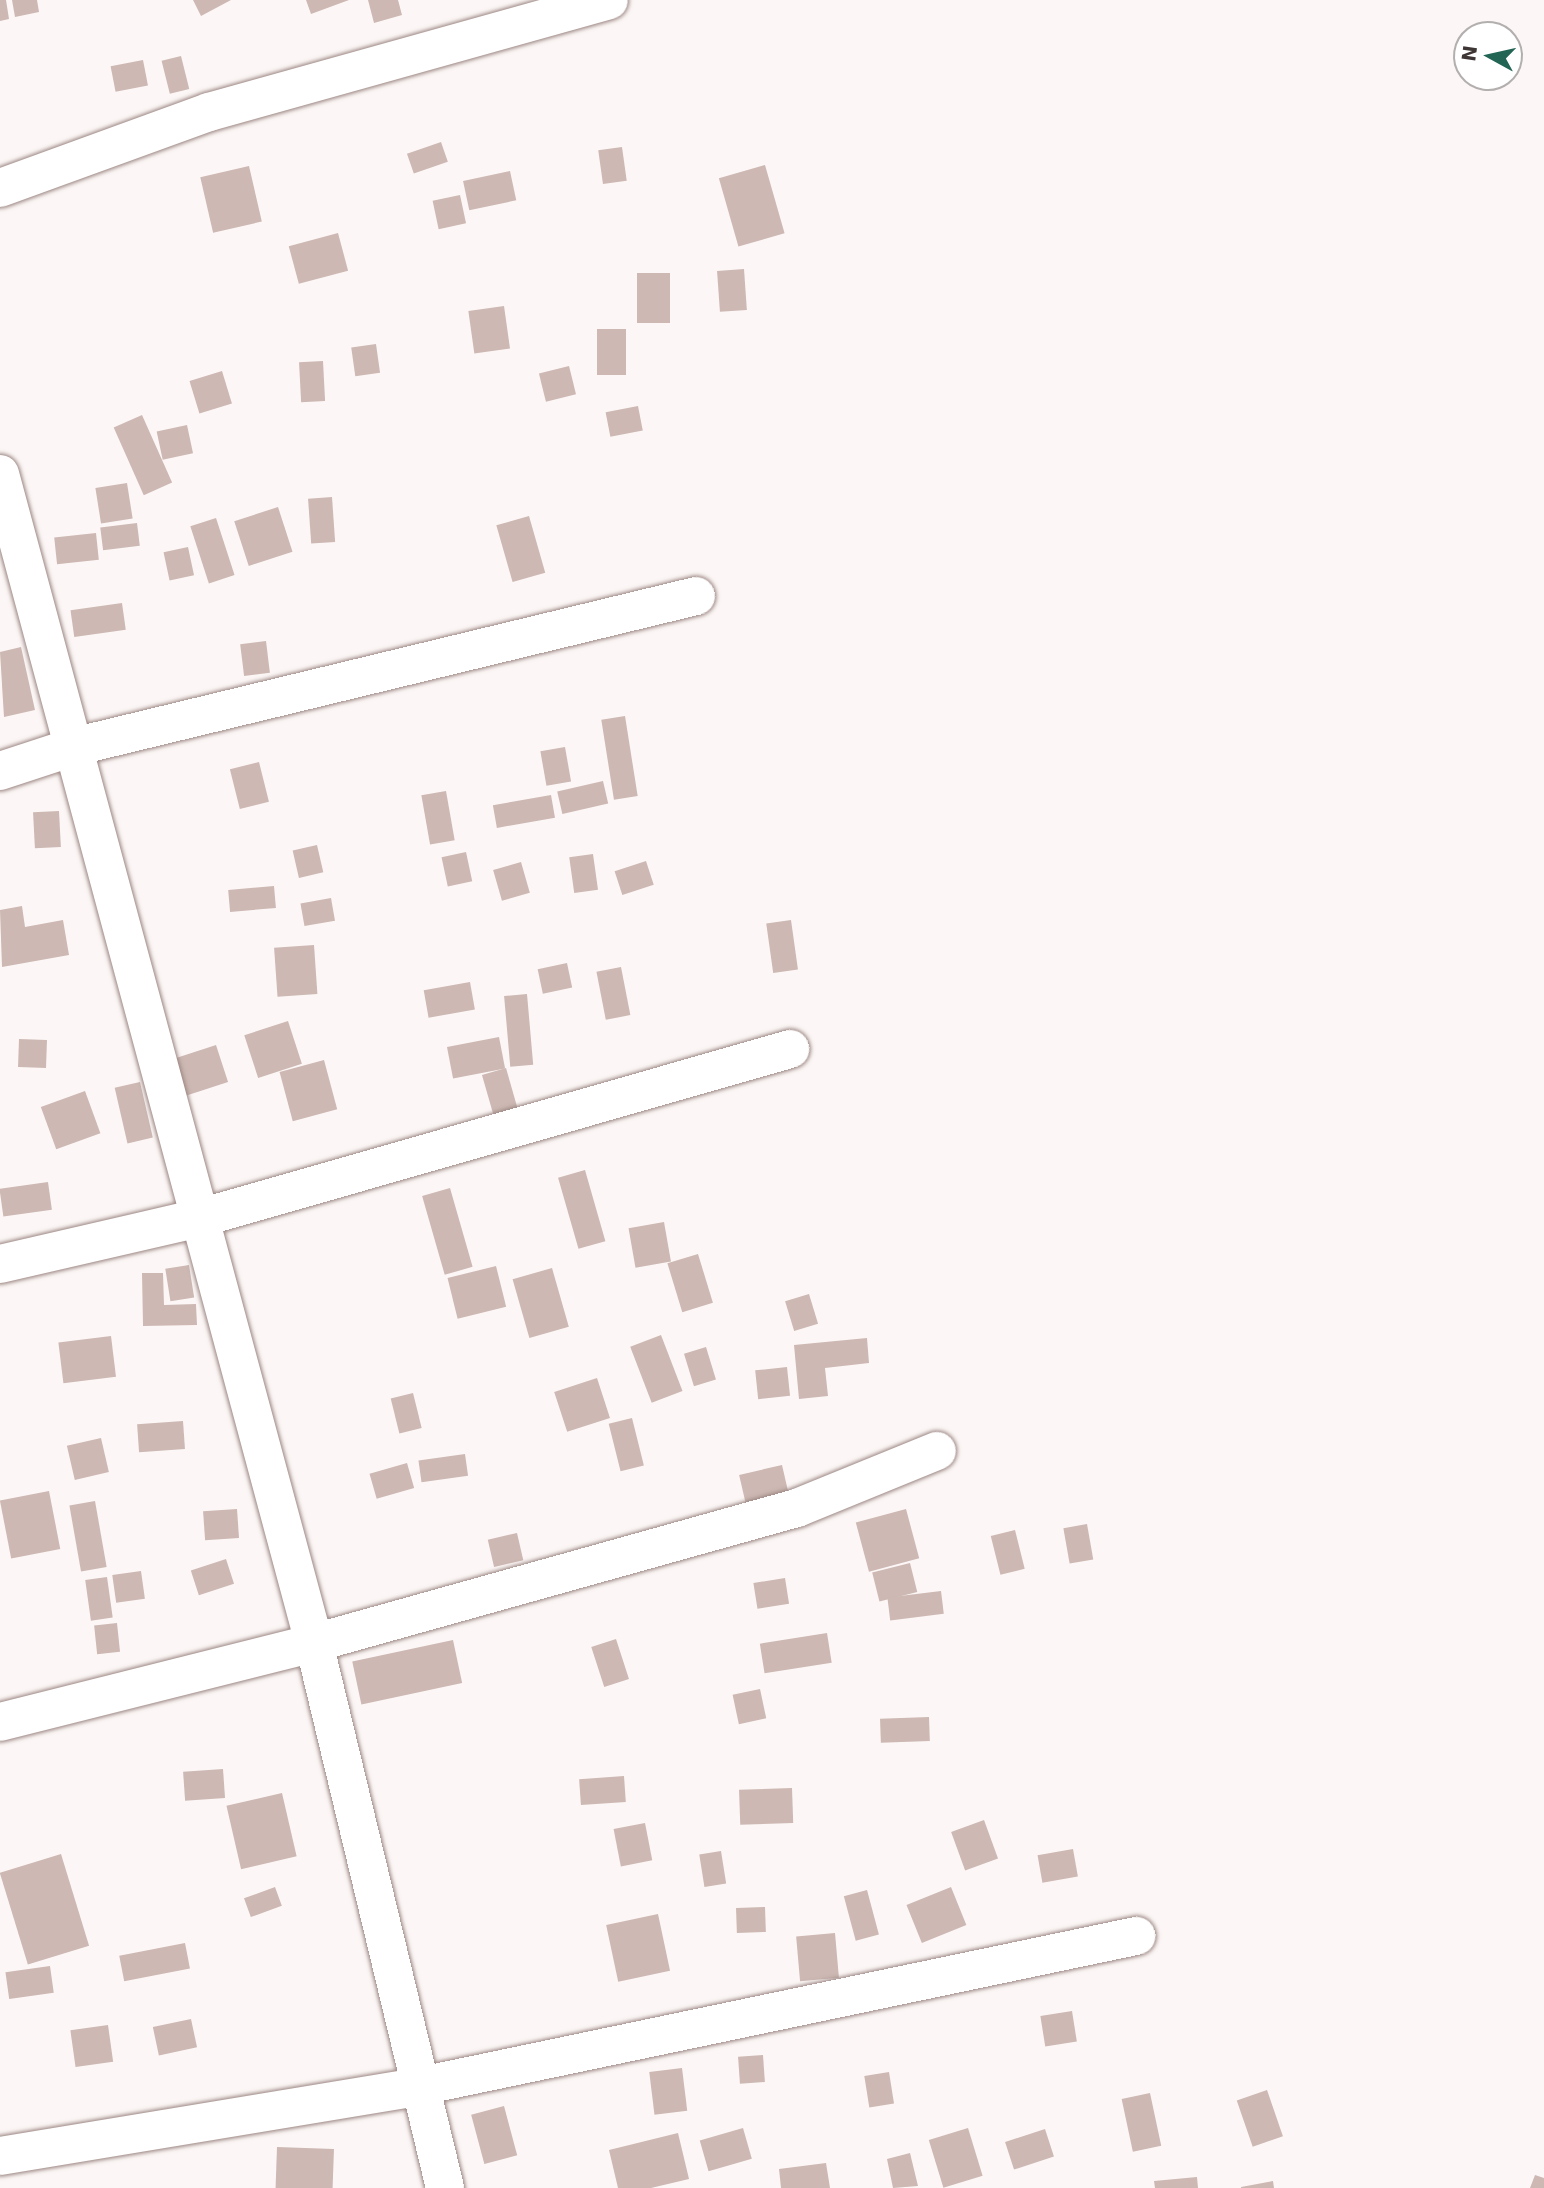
<!DOCTYPE html>
<html>
<head>
<meta charset="utf-8">
<style>
  body { margin:0 }
  #map { position:relative; width:1544px; height:2188px; overflow:hidden; background:#fcf7f6; font-family:"DejaVu Sans",sans-serif }
  div>[style] { position:absolute }
  .building>* { inset:0; background:#cdb8b3; transform-origin:0 0 }
  .roads { filter:drop-shadow(0 0 2px #9c8783) drop-shadow(0 0 2px #9c8783) }
  .street>* { height:38px; margin:-19px; padding:0 19px; transform-origin:19px; border-radius:19px; background:#fff }
  span { translate:-50% -50%; white-space:nowrap; text-align:center; line-height:1.15; -webkit-text-stroke:6px #fff; paint-order:stroke }
  .north { position:absolute; left:1453px; top:21px; width:70px; height:70px; box-sizing:border-box; background:#fff; border:2px solid #b2afae; border-radius:50%; rotate:278deg; font-size:19px; font-weight:700; line-height:28px; text-align:center; color:#3e3634 }
  .north::after { content:''; display:block; margin:auto; width:24px; height:32px; background:#236555; clip-path:polygon(50% 0,100% 100%,50% 72%,0 100%) }
</style>
</head>
<body>
<div id="map">
  <div class="building">
    <i style="clip-path:polygon(0 0,6px 0,9px 19px,0 21px)"></i>
    <i style="clip-path:polygon(12px 0,37px 0,39px 12px,15px 17px)"></i>
    <i style="clip-path:polygon(193px 0,231px 0,201px 16px)"></i>
    <i style="clip-path:polygon(306px 0,349px 0,311px 14px)"></i>
    <i style="clip-path:polygon(368px 0,398px 0,402px 15px,374px 23px)"></i>
    <i style="left:181px;top:56px;width:34px;height:20px;rotate:76deg"></i>
    <i style="left:143px;top:60px;width:26px;height:33px;rotate:79deg"></i>
    <i style="left:441px;top:142px;width:21px;height:36px;rotate:71deg"></i>
    <i style="left:622px;top:147px;width:34px;height:24px;rotate:82deg"></i>
    <i style="left:765px;top:165px;width:71px;height:48px;rotate:74deg"></i>
    <i style="left:249px;top:166px;width:57px;height:50px;rotate:77deg"></i>
    <i style="left:510px;top:171px;width:30px;height:48px;rotate:78deg"></i>
    <i style="left:460px;top:195px;width:29px;height:28px;rotate:78deg"></i>
    <i style="left:338px;top:233px;width:39px;height:51px;rotate:75deg"></i>
    <i style="left:744px;top:269px;width:41px;height:27px;rotate:86deg"></i>
    <i style="left:637px;top:273px;width:33px;height:50px"></i>
    <i style="left:504px;top:306px;width:43px;height:36px;rotate:82deg"></i>
    <i style="left:597px;top:329px;width:29px;height:46px"></i>
    <i style="left:376px;top:344px;width:29px;height:25px;rotate:82deg"></i>
    <i style="left:323px;top:361px;width:40px;height:24px;rotate:87deg"></i>
    <i style="left:569px;top:366px;width:29px;height:31px;rotate:76deg"></i>
    <i style="left:222px;top:371px;width:34px;height:34px;rotate:73deg"></i>
    <i style="left:638px;top:406px;width:25px;height:33px;rotate:79deg"></i>
    <i style="left:142px;top:415px;width:74px;height:31px;rotate:66deg"></i>
    <i style="left:187px;top:425px;width:29px;height:31px;rotate:78deg"></i>
    <i style="left:127px;top:483px;width:36px;height:32px;rotate:81deg"></i>
    <i style="left:332px;top:497px;width:45px;height:24px;rotate:86deg"></i>
    <i style="left:278px;top:507px;width:47px;height:46px;rotate:72deg"></i>
    <i style="left:529px;top:516px;width:59px;height:34px;rotate:74deg"></i>
    <i style="left:216px;top:518px;width:60px;height:27px;rotate:72deg"></i>
    <i style="left:137px;top:523px;width:23px;height:37px;rotate:83deg"></i>
    <i style="left:96px;top:533px;width:27px;height:42px;rotate:84deg"></i>
    <i style="left:188px;top:547px;width:29px;height:25px;rotate:78deg"></i>
    <i style="left:122px;top:603px;width:27px;height:52px;rotate:82deg"></i>
    <i style="left:266px;top:641px;width:32px;height:26px;rotate:83deg"></i>
    <i style="clip-path:polygon(21px 647px,35px 710px,4px 717px,0 652px)"></i>
    <i style="left:625px;top:716px;width:81px;height:24px;rotate:81deg"></i>
    <i style="left:565px;top:747px;width:35px;height:25px;rotate:80deg"></i>
    <i style="left:259px;top:762px;width:41px;height:30px;rotate:76deg"></i>
    <i style="left:603px;top:781px;width:23px;height:47px;rotate:77deg"></i>
    <i style="left:446px;top:791px;width:50px;height:25px;rotate:80deg"></i>
    <i style="left:551px;top:795px;width:23px;height:59px;rotate:80deg"></i>
    <i style="left:59px;top:811px;width:36px;height:26px;rotate:87deg"></i>
    <i style="left:317px;top:845px;width:28px;height:25px;rotate:77deg"></i>
    <i style="left:466px;top:852px;width:30px;height:25px;rotate:78deg"></i>
    <i style="left:593px;top:854px;width:36px;height:24px;rotate:82deg"></i>
    <i style="left:646px;top:861px;width:25px;height:33px;rotate:72deg"></i>
    <i style="left:521px;top:862px;width:32px;height:29px;rotate:74deg"></i>
    <i style="left:274px;top:886px;width:22px;height:46px;rotate:85deg"></i>
    <i style="left:331px;top:898px;width:23px;height:31px;rotate:80deg"></i>
    <i style="clip-path:polygon(22px 906px,25px 927px,63px 920px,69px 955px,2px 967px,0 910px)"></i>
    <i style="left:791px;top:920px;width:50px;height:25px;rotate:82deg"></i>
    <i style="left:314px;top:945px;width:49px;height:40px;rotate:86deg"></i>
    <i style="left:567px;top:963px;width:25px;height:30px;rotate:78deg"></i>
    <i style="left:621px;top:967px;width:49px;height:25px;rotate:79deg"></i>
    <i style="left:470px;top:982px;width:28px;height:47px;rotate:80deg"></i>
    <i style="left:527px;top:994px;width:71px;height:23px;rotate:85deg"></i>
    <i style="left:288px;top:1021px;width:45px;height:46px;rotate:72deg"></i>
    <i style="left:499px;top:1037px;width:32px;height:53px;rotate:79deg"></i>
    <i style="left:19px;top:1039px;width:28px;height:28px;rotate:2deg"></i>
    <i style="left:216px;top:1045px;width:39px;height:46px;rotate:72deg"></i>
    <i style="left:324px;top:1060px;width:51px;height:46px;rotate:75deg"></i>
    <i style="left:506px;top:1068px;width:48px;height:25px;rotate:74deg"></i>
    <i style="left:140px;top:1082px;width:57px;height:26px;rotate:77deg"></i>
    <i style="left:85px;top:1091px;width:45px;height:47px;rotate:70deg"></i>
    <i style="left:585px;top:1170px;width:74px;height:28px;rotate:74deg"></i>
    <i style="left:48px;top:1182px;width:28px;height:49px;rotate:82deg"></i>
    <i style="left:450px;top:1188px;width:82px;height:29px;rotate:74deg"></i>
    <i style="left:664px;top:1222px;width:40px;height:36px;rotate:80deg"></i>
    <i style="left:698px;top:1254px;width:51px;height:32px;rotate:73deg"></i>
    <i style="left:189px;top:1265px;width:33px;height:24px;rotate:81deg"></i>
    <i style="left:496px;top:1266px;width:42px;height:50px;rotate:76deg"></i>
    <i style="left:552px;top:1268px;width:61px;height:41px;rotate:74deg"></i>
    <i style="clip-path:polygon(142px 1273px,163px 1273px,164px 1305px,196px 1304px,197px 1325px,143px 1326px)"></i>
    <i style="left:809px;top:1294px;width:31px;height:25px;rotate:73deg"></i>
    <i style="left:661px;top:1335px;width:60px;height:33px;rotate:69deg"></i>
    <i style="left:111px;top:1336px;width:41px;height:53px;rotate:83deg"></i>
    <i style="clip-path:polygon(867px 1338px,869px 1363px,825px 1368px,828px 1396px,799px 1399px,794px 1345px)"></i>
    <i style="left:706px;top:1347px;width:34px;height:23px;rotate:73deg"></i>
    <i style="left:787px;top:1367px;width:29px;height:32px;rotate:84deg"></i>
    <i style="left:597px;top:1378px;width:42px;height:45px;rotate:72deg"></i>
    <i style="left:413px;top:1393px;width:36px;height:23px;rotate:76deg"></i>
    <i style="left:632px;top:1418px;width:49px;height:24px;rotate:76deg"></i>
    <i style="left:183px;top:1421px;width:28px;height:46px;rotate:86deg"></i>
    <i style="left:101px;top:1438px;width:35px;height:35px;rotate:77deg"></i>
    <i style="left:465px;top:1454px;width:22px;height:47px;rotate:82deg"></i>
    <i style="left:407px;top:1463px;width:26px;height:39px;rotate:74deg"></i>
    <i style="left:782px;top:1465px;width:36px;height:44px;rotate:77deg"></i>
    <i style="left:49px;top:1491px;width:59px;height:50px;rotate:79deg"></i>
    <i style="left:95px;top:1501px;width:67px;height:26px;rotate:80deg"></i>
    <i style="left:237px;top:1509px;width:29px;height:34px;rotate:86deg"></i>
    <i style="left:906px;top:1509px;width:51px;height:52px;rotate:75deg"></i>
    <i style="left:1087px;top:1524px;width:36px;height:24px;rotate:80deg"></i>
    <i style="left:1015px;top:1530px;width:40px;height:25px;rotate:76deg"></i>
    <i style="left:517px;top:1533px;width:28px;height:30px;rotate:77deg"></i>
    <i style="left:226px;top:1559px;width:26px;height:37px;rotate:72deg"></i>
    <i style="left:910px;top:1563px;width:30px;height:39px;rotate:76deg"></i>
    <i style="left:141px;top:1571px;width:28px;height:29px;rotate:82deg"></i>
    <i style="left:107px;top:1577px;width:41px;height:22px;rotate:82deg"></i>
    <i style="left:785px;top:1578px;width:26px;height:32px;rotate:81deg"></i>
    <i style="left:941px;top:1591px;width:23px;height:54px;rotate:83deg"></i>
    <i style="left:117px;top:1623px;width:29px;height:23px;rotate:84deg"></i>
    <i style="left:827px;top:1633px;width:30px;height:68px;rotate:81deg"></i>
    <i style="left:616px;top:1639px;width:42px;height:26px;rotate:72deg"></i>
    <i style="left:453px;top:1640px;width:44px;height:103px;rotate:78deg"></i>
    <i style="left:760px;top:1689px;width:30px;height:28px;rotate:78deg"></i>
    <i style="left:929px;top:1717px;width:24px;height:49px;rotate:88deg"></i>
    <i style="left:223px;top:1769px;width:29px;height:40px;rotate:86deg"></i>
    <i style="left:624px;top:1776px;width:26px;height:45px;rotate:86deg"></i>
    <i style="left:792px;top:1788px;width:35px;height:53px;rotate:88deg"></i>
    <i style="left:282px;top:1793px;width:65px;height:57px;rotate:77deg"></i>
    <i style="left:984px;top:1820px;width:41px;height:35px;rotate:70deg"></i>
    <i style="left:645px;top:1823px;width:38px;height:32px;rotate:79deg"></i>
    <i style="left:1073px;top:1849px;width:28px;height:36px;rotate:80deg"></i>
    <i style="left:721px;top:1851px;width:33px;height:22px;rotate:81deg"></i>
    <i style="left:61px;top:1854px;width:96px;height:64px;rotate:73deg"></i>
    <i style="left:275px;top:1887px;width:20px;height:33px;rotate:70deg"></i>
    <i style="left:951px;top:1887px;width:41px;height:48px;rotate:68deg"></i>
    <i style="left:867px;top:1890px;width:46px;height:24px;rotate:75deg"></i>
    <i style="left:765px;top:1907px;width:25px;height:29px;rotate:88deg"></i>
    <i style="left:658px;top:1914px;width:58px;height:53px;rotate:78deg"></i>
    <i style="left:835px;top:1933px;width:45px;height:39px;rotate:85deg"></i>
    <i style="left:185px;top:1943px;width:26px;height:67px;rotate:79deg"></i>
    <i style="left:50px;top:1966px;width:27px;height:45px;rotate:82deg"></i>
    <i style="left:1072px;top:2011px;width:31px;height:32px;rotate:81deg"></i>
    <i style="left:191px;top:2019px;width:29px;height:39px;rotate:78deg"></i>
    <i style="left:108px;top:2025px;width:37px;height:38px;rotate:82deg"></i>
    <i style="left:763px;top:2055px;width:27px;height:25px;rotate:86deg"></i>
    <i style="left:682px;top:2068px;width:43px;height:33px;rotate:83deg"></i>
    <i style="left:889px;top:2072px;width:32px;height:25px;rotate:81deg"></i>
    <i style="left:1267px;top:2090px;width:49px;height:32px;rotate:71deg"></i>
    <i style="left:1150px;top:2093px;width:54px;height:29px;rotate:78deg"></i>
    <i style="left:504px;top:2106px;width:51px;height:34px;rotate:75deg"></i>
    <i style="left:743px;top:2128px;width:32px;height:45px;rotate:74deg"></i>
    <i style="left:968px;top:2128px;width:50px;height:41px;rotate:73deg"></i>
    <i style="left:1045px;top:2129px;width:29px;height:42px;rotate:72deg"></i>
    <i style="clip-path:polygon(678px 2133px,689px 2179px,651px 2188px,618px 2188px,609px 2150px)"></i>
    <i style="left:277px;top:2147px;width:57px;height:41px;rotate:2deg"></i>
    <i style="clip-path:polygon(910px 2153px,918px 2186px,893px 2188px,887px 2159px)"></i>
    <i style="clip-path:polygon(826px 2163px,830px 2188px,781px 2188px,779px 2169px)"></i>
    <i style="clip-path:polygon(1535px 2175px,1544px 2178px,1544px 2188px,1530px 2188px)"></i>
    <i style="clip-path:polygon(1197px 2177px,1198px 2188px,1155px 2188px,1154px 2181px)"></i>
    <i style="clip-path:polygon(1273px 2181px,1274px 2188px,1241px 2188px,1241px 2187px)"></i>
  </div>
  <div class="roads">
    <div class="street">
      <i style="left:0;top:188px;width:222px;rotate:-20deg"></i>
      <i style="left:209px;top:112px;width:415px;rotate:-15.6deg"></i>
      <i style="left:0;top:474px;width:1210px;rotate:74.96deg"></i>
      <i style="left:314px;top:1643px;width:561px;rotate:76.48deg"></i>
      <i style="left:0;top:771px;width:77px;rotate:-18.2deg"></i>
      <i style="left:73px;top:747px;width:641px;rotate:-13.62deg"></i>
      <i style="left:0;top:1264px;width:205px;rotate:-13deg"></i>
      <i style="left:200px;top:1218px;width:614px;rotate:-15.98deg"></i>
      <i style="left:0;top:1722px;width:324px;rotate:-14.1deg"></i>
      <i style="left:314px;top:1643px;width:502px;rotate:-15.62deg"></i>
      <i style="left:797px;top:1508px;width:151px;rotate:-22.2deg"></i>
      <i style="left:0;top:2156px;width:427px;rotate:-9.4deg"></i>
      <i style="left:421px;top:2086px;width:731px;rotate:-11.85deg"></i>
    </div>
  </div>
  <div class="north">N</div>
</div>
</body>
</html>
